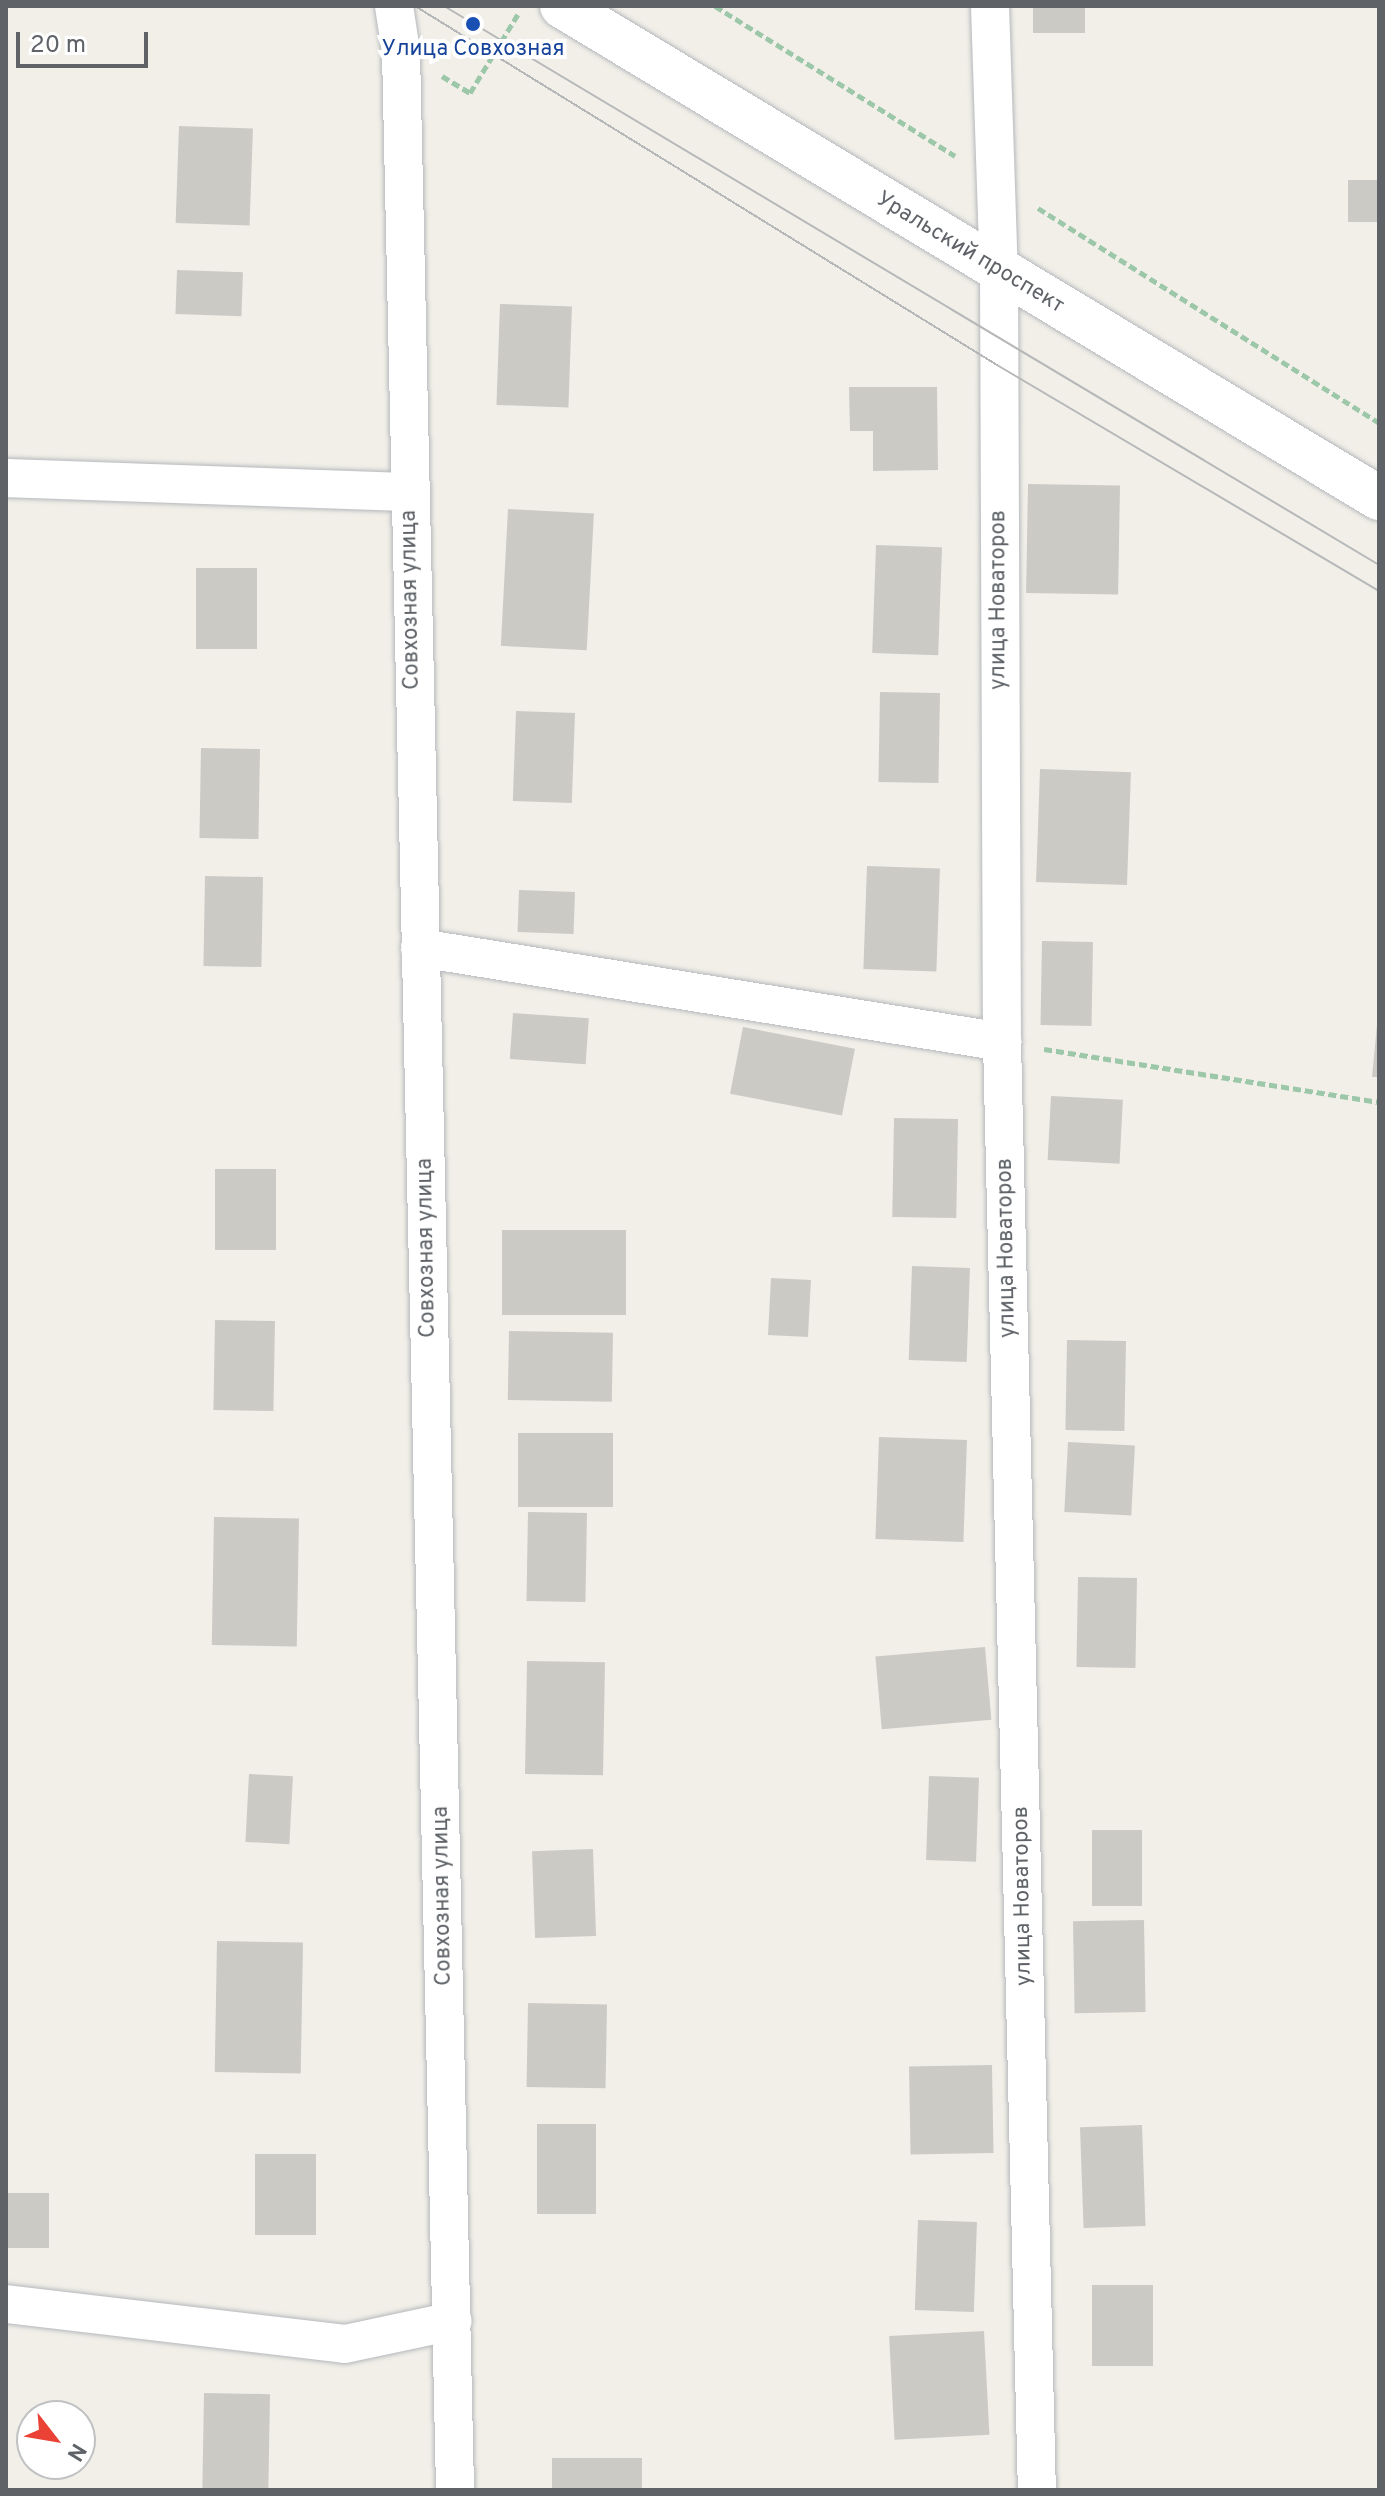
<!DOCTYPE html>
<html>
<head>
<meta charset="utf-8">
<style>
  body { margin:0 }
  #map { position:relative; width:1385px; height:2496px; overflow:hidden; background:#f1efe8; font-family:Overpass,sans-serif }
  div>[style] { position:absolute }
  .building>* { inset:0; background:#cccac5; transform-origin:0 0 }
  .path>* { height:5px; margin-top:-2.5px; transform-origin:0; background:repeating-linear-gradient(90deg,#9cc7a9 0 8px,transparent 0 12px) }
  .roads { filter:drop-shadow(0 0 2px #b5b8bc) drop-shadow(0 0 2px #b5b8bc) }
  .street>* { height:38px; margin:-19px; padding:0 19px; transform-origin:19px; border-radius:19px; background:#fff }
  .secondary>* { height:44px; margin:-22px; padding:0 22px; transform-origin:22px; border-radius:22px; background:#fff }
  .tram>* { height:2px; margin:-1px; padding:0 1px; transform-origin:1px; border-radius:1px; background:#b6b7b8 }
  .dots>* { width:22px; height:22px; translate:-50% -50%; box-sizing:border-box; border:4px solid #fff; border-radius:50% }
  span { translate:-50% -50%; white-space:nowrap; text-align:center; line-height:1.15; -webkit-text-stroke:8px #fff; paint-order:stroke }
  .transit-label { font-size:22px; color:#164399 }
  .street-label { font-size:22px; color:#5f6368 }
  .frame { position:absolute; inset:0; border:8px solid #5f6368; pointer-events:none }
  .north { position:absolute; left:16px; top:2400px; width:80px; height:80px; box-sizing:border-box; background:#fff; border:2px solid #bfc1c3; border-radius:50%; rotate:121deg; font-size:22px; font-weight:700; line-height:32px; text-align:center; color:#5f6368 }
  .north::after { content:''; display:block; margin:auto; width:28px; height:36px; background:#ea4335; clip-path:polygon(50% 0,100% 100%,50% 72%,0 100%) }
  .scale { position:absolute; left:16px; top:32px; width:132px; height:36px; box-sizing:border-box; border:4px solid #5f6368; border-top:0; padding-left:10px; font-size:24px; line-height:28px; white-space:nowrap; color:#5f6368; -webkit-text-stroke:6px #fff; paint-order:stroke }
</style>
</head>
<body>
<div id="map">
  <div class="building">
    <i style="left:1033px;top:6px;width:52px;height:27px"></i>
    <i style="left:179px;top:126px;width:74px;height:97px;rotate:2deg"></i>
    <i style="left:1348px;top:180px;width:31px;height:42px"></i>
    <i style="left:177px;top:270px;width:66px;height:44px;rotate:2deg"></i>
    <i style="left:500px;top:304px;width:72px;height:101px;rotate:2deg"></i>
    <i style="clip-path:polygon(849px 387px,937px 387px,938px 470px,873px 471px,873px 431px,850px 431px)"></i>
    <i style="left:1028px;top:484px;width:92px;height:109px;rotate:1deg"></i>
    <i style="left:508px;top:509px;width:86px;height:137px;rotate:3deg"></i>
    <i style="left:876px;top:545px;width:66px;height:108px;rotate:2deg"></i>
    <i style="left:196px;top:568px;width:61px;height:81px"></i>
    <i style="left:880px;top:692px;width:60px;height:90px;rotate:1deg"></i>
    <i style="left:516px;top:711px;width:59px;height:90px;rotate:2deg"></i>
    <i style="left:201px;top:748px;width:59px;height:90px;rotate:1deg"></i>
    <i style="left:1040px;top:769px;width:91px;height:113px;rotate:2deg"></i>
    <i style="left:867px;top:866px;width:73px;height:103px;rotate:2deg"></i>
    <i style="left:205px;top:876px;width:58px;height:90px;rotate:1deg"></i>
    <i style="left:519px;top:890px;width:56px;height:42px;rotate:2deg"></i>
    <i style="left:1042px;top:941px;width:51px;height:84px;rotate:1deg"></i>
    <i style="left:513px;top:1013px;width:76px;height:46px;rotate:4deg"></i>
    <i style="clip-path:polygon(1377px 1025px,1379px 1026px,1379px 1077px,1372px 1077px)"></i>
    <i style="left:743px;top:1027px;width:114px;height:68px;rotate:11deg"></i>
    <i style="left:1051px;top:1096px;width:72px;height:64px;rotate:3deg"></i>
    <i style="left:894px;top:1118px;width:64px;height:99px;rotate:1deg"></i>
    <i style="left:215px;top:1169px;width:61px;height:81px"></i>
    <i style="left:502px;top:1230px;width:124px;height:85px"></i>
    <i style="left:912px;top:1266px;width:58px;height:94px;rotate:2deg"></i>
    <i style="left:771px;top:1278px;width:40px;height:57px;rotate:3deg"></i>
    <i style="left:215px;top:1320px;width:60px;height:90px;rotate:1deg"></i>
    <i style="left:509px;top:1331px;width:104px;height:69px;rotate:1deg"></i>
    <i style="left:1067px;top:1340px;width:59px;height:90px;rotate:1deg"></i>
    <i style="left:613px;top:1433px;width:74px;height:95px;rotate:90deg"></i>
    <i style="left:879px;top:1437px;width:88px;height:102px;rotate:2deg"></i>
    <i style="left:1068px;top:1442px;width:67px;height:70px;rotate:3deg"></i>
    <i style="left:528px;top:1512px;width:59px;height:89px;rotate:1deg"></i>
    <i style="left:214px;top:1517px;width:85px;height:128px;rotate:1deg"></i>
    <i style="left:1078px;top:1577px;width:59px;height:90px;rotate:1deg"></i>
    <i style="left:985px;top:1647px;width:73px;height:110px;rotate:85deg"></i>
    <i style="left:527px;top:1661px;width:78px;height:113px;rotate:1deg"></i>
    <i style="left:249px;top:1774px;width:44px;height:68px;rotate:3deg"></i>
    <i style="left:929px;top:1776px;width:50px;height:84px;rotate:2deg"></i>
    <i style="left:1092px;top:1830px;width:50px;height:76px"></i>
    <i style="left:593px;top:1849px;width:87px;height:61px;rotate:88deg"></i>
    <i style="left:1144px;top:1920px;width:92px;height:71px;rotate:89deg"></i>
    <i style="left:217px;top:1941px;width:86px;height:131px;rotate:1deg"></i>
    <i style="left:528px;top:2003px;width:79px;height:84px;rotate:1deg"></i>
    <i style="left:992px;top:2065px;width:88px;height:83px;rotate:89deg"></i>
    <i style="left:537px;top:2124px;width:59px;height:90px"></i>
    <i style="left:1142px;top:2125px;width:101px;height:62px;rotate:88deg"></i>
    <i style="left:255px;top:2154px;width:61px;height:81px"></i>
    <i style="left:6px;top:2193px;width:43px;height:55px"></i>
    <i style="left:918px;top:2220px;width:59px;height:90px;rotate:2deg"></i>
    <i style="left:1092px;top:2285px;width:61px;height:81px"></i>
    <i style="left:984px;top:2331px;width:104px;height:95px;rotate:87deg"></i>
    <i style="left:204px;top:2393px;width:66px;height:97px;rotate:1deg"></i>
    <i style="left:552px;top:2458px;width:90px;height:32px"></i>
  </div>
  <div class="path">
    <i style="left:715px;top:6px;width:283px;rotate:32deg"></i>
    <i style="left:442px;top:76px;width:33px;rotate:31deg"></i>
    <i style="left:470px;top:93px;width:92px;rotate:-58.7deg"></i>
    <i style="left:1038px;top:208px;width:403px;rotate:32.2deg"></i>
    <i style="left:1044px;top:1049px;width:339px;rotate:9deg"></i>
  </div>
  <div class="roads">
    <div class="street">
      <i style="left:394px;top:6px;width:47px;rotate:81.3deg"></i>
      <i style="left:401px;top:52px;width:2439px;rotate:88.73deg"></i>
      <i style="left:990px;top:6px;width:265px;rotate:88.1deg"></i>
      <i style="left:999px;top:271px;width:771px;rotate:89.78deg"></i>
      <i style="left:1002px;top:1042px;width:1448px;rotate:88.62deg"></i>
      <i style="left:6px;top:478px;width:402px;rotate:2deg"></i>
      <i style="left:420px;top:948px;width:590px;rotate:9.17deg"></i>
      <i style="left:6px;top:2304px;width:341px;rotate:6.7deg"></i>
      <i style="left:345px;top:2344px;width:110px;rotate:-12deg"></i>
    </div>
    <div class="secondary">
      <i style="left:562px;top:6px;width:954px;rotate:31.06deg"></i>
    </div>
  </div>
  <div class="tram">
    <i style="left:415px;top:6px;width:684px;rotate:31.67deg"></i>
    <i style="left:997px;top:365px;width:444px;rotate:30.6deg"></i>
    <i style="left:444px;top:6px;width:1089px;rotate:30.87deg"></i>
  </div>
  <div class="dots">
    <i style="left:473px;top:24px;background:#1a4fb4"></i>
  </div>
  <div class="transit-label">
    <span style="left:473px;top:50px">Улица Совхозная</span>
  </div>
  <div class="street-label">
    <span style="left:970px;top:253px;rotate:31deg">Уральский проспект</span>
    <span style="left:411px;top:600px;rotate:-91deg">Совхозная улица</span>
    <span style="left:999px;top:600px;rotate:-90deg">улица Новаторов</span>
    <span style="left:427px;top:1248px;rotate:-91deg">Совхозная улица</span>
    <span style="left:1007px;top:1248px;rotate:-91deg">улица Новаторов</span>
    <span style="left:443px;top:1896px;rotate:-91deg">Совхозная улица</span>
    <span style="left:1023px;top:1896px;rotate:-91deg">улица Новаторов</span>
  </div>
  <div class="frame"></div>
  <div class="north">N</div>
  <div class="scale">20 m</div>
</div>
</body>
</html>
